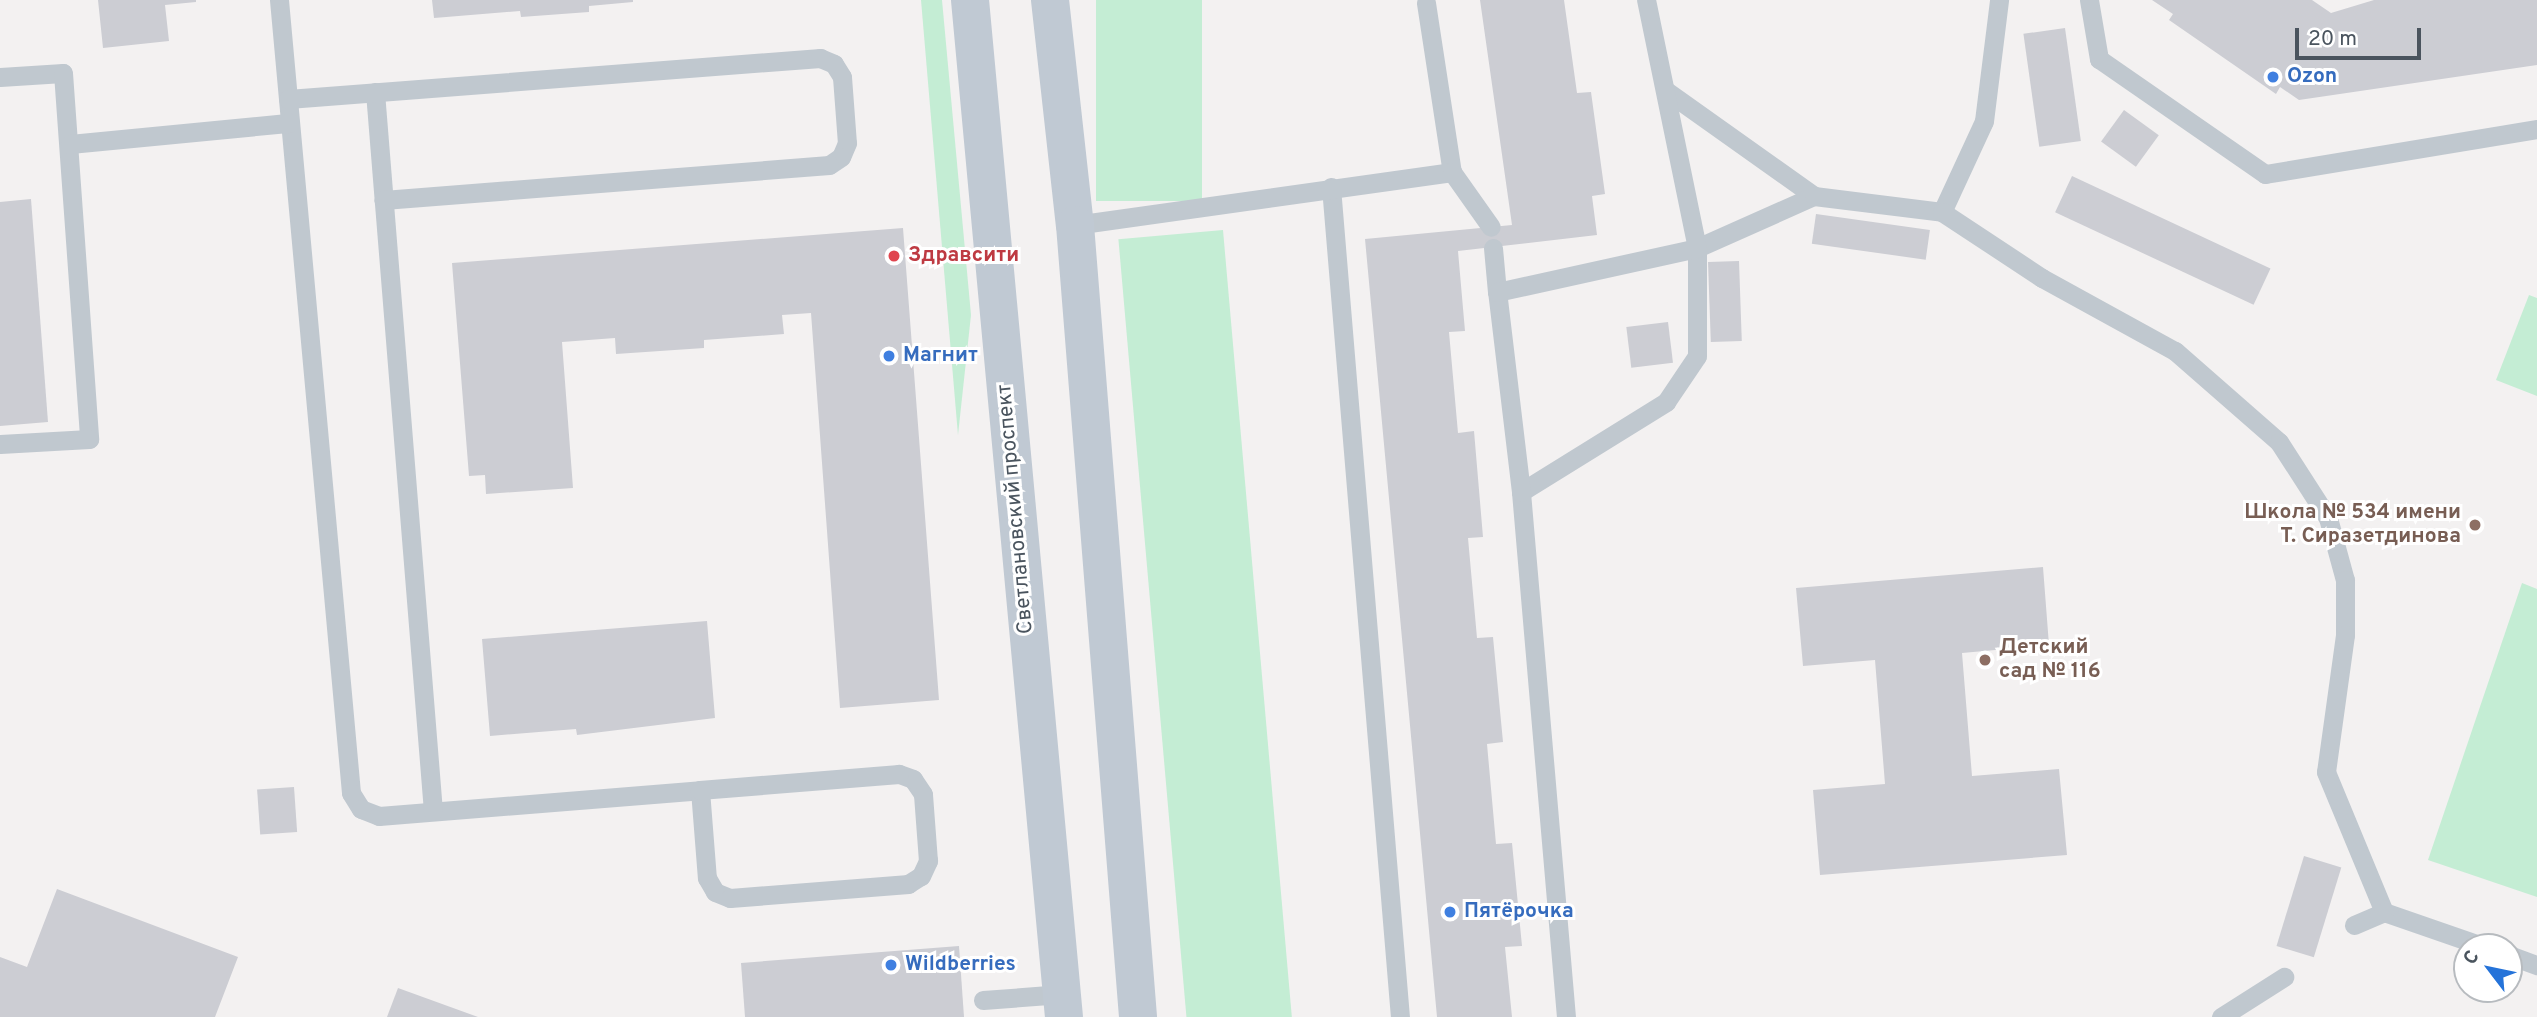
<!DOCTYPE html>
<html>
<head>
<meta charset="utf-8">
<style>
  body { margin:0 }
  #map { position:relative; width:2537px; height:1017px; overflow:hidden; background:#f3f1f1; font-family:Overpass,sans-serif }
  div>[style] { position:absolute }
  .green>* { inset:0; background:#c4edd4; transform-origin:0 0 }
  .building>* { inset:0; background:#cccdd3; transform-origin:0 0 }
  .lane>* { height:19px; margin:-9.5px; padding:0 9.5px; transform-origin:9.5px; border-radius:9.5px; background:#c0c8cf }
  .secondary>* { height:38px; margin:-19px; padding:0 19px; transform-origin:19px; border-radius:19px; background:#c0c9d3 }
  .dots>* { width:19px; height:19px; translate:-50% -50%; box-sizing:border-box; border:4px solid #fff; border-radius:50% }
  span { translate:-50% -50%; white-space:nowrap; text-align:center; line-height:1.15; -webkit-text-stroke:6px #fff; paint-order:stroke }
  .shop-label { font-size:21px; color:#366cbe; font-weight:700 }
  .left { translate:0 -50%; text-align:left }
  .health-label { font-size:21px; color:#be3a42; font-weight:700 }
  .street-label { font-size:21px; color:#4a545e }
  .education-label { font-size:21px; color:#785e54; font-weight:700 }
  .right { translate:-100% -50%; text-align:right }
  .north { position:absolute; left:2453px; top:933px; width:70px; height:70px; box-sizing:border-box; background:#fff; border:2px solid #b7bbbf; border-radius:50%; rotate:302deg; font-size:19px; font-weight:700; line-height:28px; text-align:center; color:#4a545e }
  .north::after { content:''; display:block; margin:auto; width:24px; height:32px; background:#2573d9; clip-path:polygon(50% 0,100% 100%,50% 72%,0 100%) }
  .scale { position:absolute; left:2295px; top:28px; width:126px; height:32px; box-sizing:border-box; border:4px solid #4a545e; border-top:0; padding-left:9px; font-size:21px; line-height:24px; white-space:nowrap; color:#4a545e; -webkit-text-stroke:5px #fff; paint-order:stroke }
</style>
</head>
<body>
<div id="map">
  <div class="green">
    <i style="clip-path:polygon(921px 0,942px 0,971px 315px,958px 435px)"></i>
    <i style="left:1096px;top:0;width:106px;height:201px"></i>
    <i style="left:1223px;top:230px;width:790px;height:105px;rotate:85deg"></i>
    <i style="clip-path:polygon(2529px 295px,2537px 298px,2537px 396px,2496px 380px)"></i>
    <i style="clip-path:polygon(2522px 583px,2537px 589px,2537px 897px,2428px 860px)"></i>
  </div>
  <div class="building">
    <i style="clip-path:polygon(98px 0,196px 0,196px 2px,165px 5px,169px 41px,103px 48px)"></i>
    <i style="clip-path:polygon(432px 0,633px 0,633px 2px,589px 6px,589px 12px,521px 17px,520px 11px,434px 18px)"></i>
    <i style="clip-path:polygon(1480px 0,1564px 0,1577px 93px,1591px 92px,1605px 194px,1592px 196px,1597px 235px,1458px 251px,1465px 331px,1449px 332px,1458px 433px,1474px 431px,1483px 537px,1468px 538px,1477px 638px,1493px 637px,1503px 742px,1487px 744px,1496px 844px,1512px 843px,1522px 946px,1505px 947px,1512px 1017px,1437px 1017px,1365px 239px,1512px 225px)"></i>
    <i style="clip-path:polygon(2152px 0,2312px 0,2331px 13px,2374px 0,2537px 0,2537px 65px,2299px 100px,2280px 87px,2276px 94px,2169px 20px,2173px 14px)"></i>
    <i style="left:2065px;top:28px;width:114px;height:42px;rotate:82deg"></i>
    <i style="left:2124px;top:110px;width:43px;height:39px;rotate:36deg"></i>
    <i style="left:2072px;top:176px;width:219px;height:40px;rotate:25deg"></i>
    <i style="clip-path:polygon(31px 199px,48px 422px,0 426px,0 202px)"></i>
    <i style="left:1816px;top:214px;width:115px;height:30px;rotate:8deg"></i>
    <i style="clip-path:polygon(903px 228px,939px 700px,840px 708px,811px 313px,782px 315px,784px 334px,704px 340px,704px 348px,616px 354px,615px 338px,562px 342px,573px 488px,486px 494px,485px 475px,469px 476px,452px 263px)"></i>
    <i style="left:1739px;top:261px;width:80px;height:31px;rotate:88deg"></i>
    <i style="left:1668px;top:322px;width:41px;height:42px;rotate:83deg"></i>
    <i style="clip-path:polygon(2043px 567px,2049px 645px,1962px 653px,1972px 776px,2059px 769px,2067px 855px,1820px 875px,1813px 790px,1885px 784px,1875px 660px,1803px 666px,1796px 588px)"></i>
    <i style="clip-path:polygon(707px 621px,715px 718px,577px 735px,576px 729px,490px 736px,482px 639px)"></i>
    <i style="left:294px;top:787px;width:45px;height:37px;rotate:86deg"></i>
    <i style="left:2304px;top:856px;width:39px;height:94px;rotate:17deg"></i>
    <i style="clip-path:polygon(57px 889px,238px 957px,215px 1017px,0 1017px,0 957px,27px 967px)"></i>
    <i style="clip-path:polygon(959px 946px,964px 1017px,745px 1017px,741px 963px)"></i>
    <i style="clip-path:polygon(398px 988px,478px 1017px,387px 1017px)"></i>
  </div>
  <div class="lane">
    <i style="left:279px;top:0;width:796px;rotate:84.81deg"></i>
    <i style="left:351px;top:793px;width:19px;rotate:58deg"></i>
    <i style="left:361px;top:809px;width:19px;rotate:21deg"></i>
    <i style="left:379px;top:816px;width:322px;rotate:-4.6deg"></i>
    <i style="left:700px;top:790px;width:88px;rotate:85.5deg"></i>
    <i style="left:707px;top:878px;width:16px;rotate:60deg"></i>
    <i style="left:715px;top:892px;width:16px;rotate:22deg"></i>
    <i style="left:730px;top:898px;width:179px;rotate:-4.5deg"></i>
    <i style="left:908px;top:884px;width:15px;rotate:-32deg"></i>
    <i style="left:921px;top:876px;width:17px;rotate:-65deg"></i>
    <i style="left:928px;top:861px;width:67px;rotate:-94.3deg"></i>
    <i style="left:923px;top:794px;width:18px;rotate:-124deg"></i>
    <i style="left:913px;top:779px;width:15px;rotate:-160deg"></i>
    <i style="left:899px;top:774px;width:200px;rotate:175.4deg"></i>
    <i style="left:2089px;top:0;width:60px;rotate:80.4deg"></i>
    <i style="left:2099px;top:59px;width:202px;rotate:34.7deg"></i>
    <i style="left:2265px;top:174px;width:276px;rotate:-9.4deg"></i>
    <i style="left:1426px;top:3px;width:171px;rotate:81.3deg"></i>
    <i style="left:0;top:77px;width:63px;rotate:-3.6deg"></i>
    <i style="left:63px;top:73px;width:367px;rotate:85.9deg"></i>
    <i style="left:89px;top:439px;width:89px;rotate:176.8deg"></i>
    <i style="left:1665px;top:90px;width:183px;rotate:35.4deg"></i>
    <i style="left:375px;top:92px;width:721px;rotate:85.39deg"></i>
    <i style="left:288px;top:99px;width:534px;rotate:-4.41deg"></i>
    <i style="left:820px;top:58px;width:15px;rotate:23deg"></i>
    <i style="left:834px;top:64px;width:15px;rotate:58deg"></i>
    <i style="left:842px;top:77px;width:66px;rotate:85.7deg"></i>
    <i style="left:847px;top:143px;width:15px;rotate:113deg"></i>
    <i style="left:841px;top:157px;width:14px;rotate:146deg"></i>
    <i style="left:829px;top:165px;width:447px;rotate:175.5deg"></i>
    <i style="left:70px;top:144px;width:221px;rotate:-5.5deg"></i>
    <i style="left:1331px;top:187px;width:833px;rotate:85.25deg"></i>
    <i style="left:1942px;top:212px;width:100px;rotate:-65.2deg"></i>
    <i style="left:1984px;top:121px;width:122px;rotate:-82.9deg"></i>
    <i style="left:1075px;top:225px;width:381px;rotate:-8deg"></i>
    <i style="left:1452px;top:172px;width:67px;rotate:54.7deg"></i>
    <i style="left:1493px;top:248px;width:44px;rotate:84.8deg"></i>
    <i style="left:1521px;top:492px;width:171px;rotate:-31.8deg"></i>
    <i style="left:1666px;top:402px;width:55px;rotate:-56deg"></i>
    <i style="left:1697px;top:356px;width:108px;rotate:-90deg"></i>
    <i style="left:1697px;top:248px;width:128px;rotate:-24deg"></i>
    <i style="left:1814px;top:196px;width:129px;rotate:7.1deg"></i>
    <i style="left:1942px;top:212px;width:120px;rotate:33.4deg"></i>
    <i style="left:2042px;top:278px;width:152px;rotate:28.8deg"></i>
    <i style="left:2175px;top:351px;width:138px;rotate:41.2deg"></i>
    <i style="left:2279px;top:442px;width:90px;rotate:57.2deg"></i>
    <i style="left:2328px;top:518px;width:64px;rotate:74.7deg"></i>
    <i style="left:2345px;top:580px;width:55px;rotate:90deg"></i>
    <i style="left:2345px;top:635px;width:138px;rotate:97.9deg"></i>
    <i style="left:2326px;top:772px;width:152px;rotate:67.5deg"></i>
    <i style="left:2384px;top:912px;width:107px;rotate:19.1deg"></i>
    <i style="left:2354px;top:925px;width:33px;rotate:-23deg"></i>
    <i style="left:2509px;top:955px;width:30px;rotate:20deg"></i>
    <i style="left:983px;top:1000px;width:79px;rotate:-4.3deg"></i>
    <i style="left:1566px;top:1017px;width:527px;rotate:-94.9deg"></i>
    <i style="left:1521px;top:492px;width:201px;rotate:-96.8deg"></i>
    <i style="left:1497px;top:292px;width:205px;rotate:-12.4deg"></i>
    <i style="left:1697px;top:248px;width:253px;rotate:-101.6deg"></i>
    <i style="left:2221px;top:1017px;width:75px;rotate:-32.4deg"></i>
  </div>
  <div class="secondary">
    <i style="left:970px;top:0;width:1021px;rotate:84.72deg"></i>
    <i style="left:1050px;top:0;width:226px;rotate:83.7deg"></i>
    <i style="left:1075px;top:225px;width:795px;rotate:85.45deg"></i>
  </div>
  <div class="dots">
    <i style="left:2273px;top:77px;background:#3f7fe0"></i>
    <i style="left:894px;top:256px;background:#e0444e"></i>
    <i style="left:889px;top:356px;background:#3f7fe0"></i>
    <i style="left:2475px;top:525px;background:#8d6e63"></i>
    <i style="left:1985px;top:660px;background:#8d6e63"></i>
    <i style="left:1450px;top:912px;background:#3f7fe0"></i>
    <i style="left:891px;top:965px;background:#3f7fe0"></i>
  </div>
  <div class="shop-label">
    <span class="left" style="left:2287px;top:77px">Ozon</span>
    <span class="left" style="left:903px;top:356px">Магнит</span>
    <span class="left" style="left:1464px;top:912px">Пятёрочка</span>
    <span class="left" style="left:905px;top:965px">Wildberries</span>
  </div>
  <div class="health-label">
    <span class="left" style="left:908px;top:256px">Здравсити</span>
  </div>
  <div class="street-label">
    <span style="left:1016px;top:509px;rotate:-95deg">Светлановский проспект</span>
  </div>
  <div class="education-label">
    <span class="right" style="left:2461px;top:525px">Школа № 534 имени<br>Т. Сиразетдинова</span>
    <span class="left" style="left:1999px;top:660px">Детский<br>сад № 116</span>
  </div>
  <div class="north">С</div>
  <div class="scale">20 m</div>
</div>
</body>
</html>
